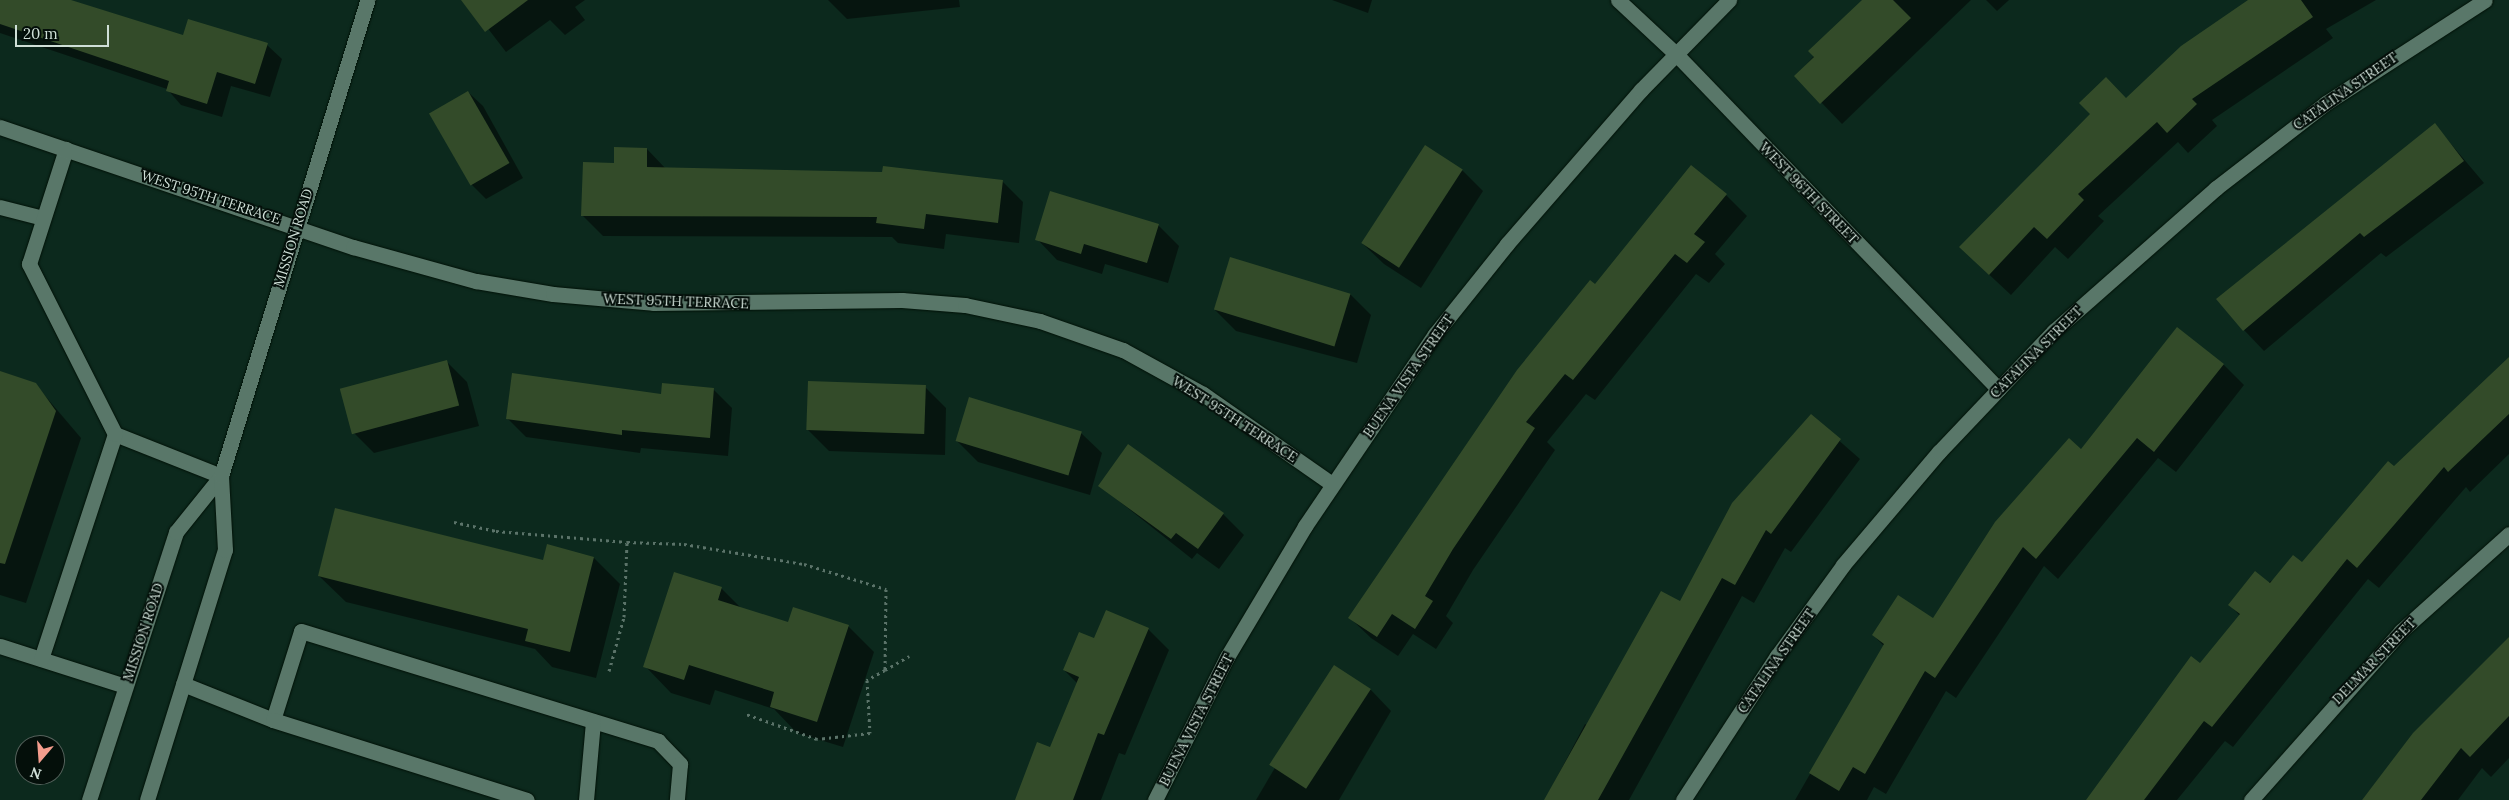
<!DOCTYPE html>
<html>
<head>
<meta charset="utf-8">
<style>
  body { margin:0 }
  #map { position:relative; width:2509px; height:800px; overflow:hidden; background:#0c291d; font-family:Lora,serif }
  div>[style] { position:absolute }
  .shadow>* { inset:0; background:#0007 }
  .building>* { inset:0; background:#334b29; transform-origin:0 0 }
  .path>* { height:3px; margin-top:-1.5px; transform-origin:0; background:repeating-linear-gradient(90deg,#5b7369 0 2.5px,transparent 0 6.5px) }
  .roads { filter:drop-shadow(0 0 1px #001107) drop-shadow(0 0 1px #001107) }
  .service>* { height:15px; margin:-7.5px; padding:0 7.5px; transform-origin:7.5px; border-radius:7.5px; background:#597769 }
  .minor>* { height:15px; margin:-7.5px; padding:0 7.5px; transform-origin:7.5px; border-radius:7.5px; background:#597769 }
  .secondary>* { height:15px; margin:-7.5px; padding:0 7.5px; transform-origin:7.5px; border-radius:7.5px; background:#597769 }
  span { translate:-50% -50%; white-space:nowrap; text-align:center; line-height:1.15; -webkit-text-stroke:4px #040f0a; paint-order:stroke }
  .street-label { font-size:14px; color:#cfdfd7 }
  .north { position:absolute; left:15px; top:735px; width:50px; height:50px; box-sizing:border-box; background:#040f0a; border:1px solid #55625c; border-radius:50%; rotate:198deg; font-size:14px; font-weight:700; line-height:20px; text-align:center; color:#cfdfd7 }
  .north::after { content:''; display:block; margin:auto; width:18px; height:22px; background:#f49d8d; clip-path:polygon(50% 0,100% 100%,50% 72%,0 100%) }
  .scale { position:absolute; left:15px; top:25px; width:94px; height:22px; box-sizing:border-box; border:2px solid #cfdfd7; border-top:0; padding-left:6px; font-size:15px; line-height:18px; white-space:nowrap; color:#cfdfd7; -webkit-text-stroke:4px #040f0a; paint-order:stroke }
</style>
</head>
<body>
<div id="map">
  <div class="shadow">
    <i style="clip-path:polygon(0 0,68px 0,184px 36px,267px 45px,282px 59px,270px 97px,231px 86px,222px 117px,181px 105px,167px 89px,0 33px)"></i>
    <i style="clip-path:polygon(466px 0,585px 0,575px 7px,585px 20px,565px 35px,550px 20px,506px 52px)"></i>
    <i style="clip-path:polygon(828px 0,959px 0,960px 7px,847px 19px)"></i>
    <i style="clip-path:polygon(1332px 0,1372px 0,1368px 13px)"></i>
    <i style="clip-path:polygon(1864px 0,1971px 0,1842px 124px,1796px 76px)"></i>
    <i style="clip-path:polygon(1986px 0,2009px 0,1997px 11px)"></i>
    <i style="clip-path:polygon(2249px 0,2376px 0,2326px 29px,2333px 38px,2212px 120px,2217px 126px,2188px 153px,2178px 142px,2098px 216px,2104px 221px,2068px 259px,2055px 247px,2011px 295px,1981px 267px,2127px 99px)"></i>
    <i style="clip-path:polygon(468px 92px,483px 106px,523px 178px,486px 199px,472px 185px)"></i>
    <i style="clip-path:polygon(2435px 125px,2484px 183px,2386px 257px,2381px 253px,2264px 351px,2244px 330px)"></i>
    <i style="clip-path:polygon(1425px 147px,1463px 171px,1483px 191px,1421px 288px,1384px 264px,1363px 244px)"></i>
    <i style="clip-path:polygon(647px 149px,666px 169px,1002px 181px,1023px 202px,1019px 243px,946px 234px,944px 249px,898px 243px,892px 237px,603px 236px,582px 215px,615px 164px)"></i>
    <i style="clip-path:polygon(1726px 195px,1747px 216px,1715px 254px,1725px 264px,1709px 283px,1696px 274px,1595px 400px,1586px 394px,1547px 442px,1555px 450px,1473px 570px,1446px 616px,1453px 623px,1436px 649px,1413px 634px,1398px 656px,1371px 638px,1350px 618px,1595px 286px)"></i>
    <i style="clip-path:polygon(1158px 225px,1179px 246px,1168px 283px,1105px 264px,1102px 274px,1057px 260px,1037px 239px)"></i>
    <i style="clip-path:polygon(1350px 294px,1371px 315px,1357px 363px,1236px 331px,1215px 310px)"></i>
    <i style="clip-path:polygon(446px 361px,467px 382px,479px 426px,374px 453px,353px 432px)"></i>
    <i style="clip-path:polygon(2223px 364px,2244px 385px,2176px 472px,2158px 458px,2058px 579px,2044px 566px,1956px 698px,1946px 691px,1886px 794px,1874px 787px,1867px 800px,1795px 800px,1884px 646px,1873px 635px,1933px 620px,2082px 451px)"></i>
    <i style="clip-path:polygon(0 372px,35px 384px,81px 438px,26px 603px,0 595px)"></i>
    <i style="clip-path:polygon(2509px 373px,2509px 454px,2470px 492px,2466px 487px,2379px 588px,2368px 579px,2233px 747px,2225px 741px,2177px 800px,2088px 800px,2191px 658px,2200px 665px,2240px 616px,2229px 604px,2302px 564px,2394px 468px)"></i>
    <i style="clip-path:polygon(925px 387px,946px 408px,945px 455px,829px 451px,808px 430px)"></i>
    <i style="clip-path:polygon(713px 389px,732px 408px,728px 456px,641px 448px,640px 453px,526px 437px,507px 418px)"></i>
    <i style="clip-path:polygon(1811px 416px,1860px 459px,1791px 552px,1785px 548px,1754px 603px,1742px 596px,1629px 800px,1545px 800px,1585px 724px,1589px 726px,1680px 603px)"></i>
    <i style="clip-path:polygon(1081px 433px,1102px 453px,1090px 495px,978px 462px,957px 441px)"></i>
    <i style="clip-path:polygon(1100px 486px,1223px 514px,1244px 535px,1219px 569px,1197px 553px,1192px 559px)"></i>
    <i style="clip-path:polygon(594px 558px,620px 584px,596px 678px,552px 667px,535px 649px,346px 602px,319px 576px)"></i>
    <i style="clip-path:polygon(721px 588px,742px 609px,789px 624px,848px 626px,874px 652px,843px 747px,797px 733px,774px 709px,715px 690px,710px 705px,671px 693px,645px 666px)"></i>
    <i style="clip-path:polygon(1148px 629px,1169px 650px,1125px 755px,1119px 753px,1101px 800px,1016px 800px,1050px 749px,1078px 684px,1064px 670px,1095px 640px)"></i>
    <i style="clip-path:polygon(2509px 638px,2509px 758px,2491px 777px,2482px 768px,2458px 800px,2362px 800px,2414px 734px)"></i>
    <i style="clip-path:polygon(1334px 667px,1371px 690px,1391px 711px,1339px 800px,1256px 800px)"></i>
  </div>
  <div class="building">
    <i style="clip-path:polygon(0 0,71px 0,183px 35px,188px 19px,268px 43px,255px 84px,217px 72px,207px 104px,166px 91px,169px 81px,0 24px)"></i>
    <i style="clip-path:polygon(461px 0,528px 0,485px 32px)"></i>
    <i style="clip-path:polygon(1862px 0,1893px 0,1911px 18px,1820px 104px,1794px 76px,1814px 57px,1808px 51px)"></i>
    <i style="clip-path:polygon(2248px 0,2301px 0,2313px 17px,2192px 99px,2197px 104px,2167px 133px,2157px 122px,2078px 194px,2084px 200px,2047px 239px,2034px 227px,1989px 275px,1959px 247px,2090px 114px,2079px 103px,2106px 77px,2126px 98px,2181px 46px)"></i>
    <i style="left:468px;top:91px;width:83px;height:45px;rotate:60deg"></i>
    <i style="clip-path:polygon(2435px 123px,2464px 161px,2364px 237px,2360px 233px,2243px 331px,2216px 299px)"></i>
    <i style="left:1425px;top:145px;width:45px;height:117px;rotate:33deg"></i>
    <i style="clip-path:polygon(614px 147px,647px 148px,647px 167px,882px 172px,883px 166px,1003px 180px,998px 223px,926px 214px,924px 229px,876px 223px,877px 217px,581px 216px,583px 162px,614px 163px)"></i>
    <i style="clip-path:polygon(1691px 165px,1727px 194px,1694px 234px,1705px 242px,1687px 263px,1675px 254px,1573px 380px,1565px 374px,1526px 422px,1535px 428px,1453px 549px,1425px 596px,1433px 601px,1415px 629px,1392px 614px,1377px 637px,1348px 618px,1517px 370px,1590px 280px,1595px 284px)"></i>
    <i style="clip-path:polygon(1050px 191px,1159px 224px,1147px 263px,1084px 244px,1081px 254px,1035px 240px)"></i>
    <i style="left:1230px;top:257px;width:126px;height:55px;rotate:17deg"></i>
    <i style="clip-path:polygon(2177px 327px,2224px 364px,2154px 452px,2137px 438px,2036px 559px,2023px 547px,1935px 678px,1925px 671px,1865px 774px,1853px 767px,1839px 791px,1809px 773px,1884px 644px,1872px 635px,1898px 595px,1933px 618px,1995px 522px,2069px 438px,2081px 449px)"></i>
    <i style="clip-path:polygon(2509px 357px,2509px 414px,2448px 472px,2444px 467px,2357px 568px,2347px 559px,2212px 727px,2204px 721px,2144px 800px,2086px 800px,2191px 656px,2200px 663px,2240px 614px,2228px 605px,2255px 571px,2270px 583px,2293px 555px,2302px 562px,2388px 461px,2394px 466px)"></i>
    <i style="left:447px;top:360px;width:47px;height:111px;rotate:75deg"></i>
    <i style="clip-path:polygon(0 371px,36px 383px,56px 411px,5px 564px,0 563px)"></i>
    <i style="clip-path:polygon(512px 373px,661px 394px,662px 383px,714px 388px,710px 438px,622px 430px,622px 435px,506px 419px)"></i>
    <i style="left:808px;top:381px;width:118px;height:49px;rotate:2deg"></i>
    <i style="left:969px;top:397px;width:118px;height:46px;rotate:17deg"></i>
    <i style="clip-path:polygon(1811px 414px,1841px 439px,1771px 534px,1766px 530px,1735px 585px,1722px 578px,1598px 800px,1544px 800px,1661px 591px,1680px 601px,1732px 503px)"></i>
    <i style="clip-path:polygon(1128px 444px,1224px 513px,1198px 549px,1176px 533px,1171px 539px,1098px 486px)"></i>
    <i style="clip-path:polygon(335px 508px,543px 560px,547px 544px,594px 557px,570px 652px,525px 641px,528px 629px,318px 576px)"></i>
    <i style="clip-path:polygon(674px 572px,722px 587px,718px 600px,788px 622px,793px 607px,849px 625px,817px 722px,770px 707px,774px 692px,689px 665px,684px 680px,643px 667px)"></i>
    <i style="clip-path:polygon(1106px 610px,1149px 628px,1104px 735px,1098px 733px,1073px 800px,1015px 800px,1037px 742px,1050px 747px,1079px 677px,1063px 670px,1079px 632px,1094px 638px)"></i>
    <i style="clip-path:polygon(2509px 637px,2509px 716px,2470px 757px,2461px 748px,2421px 800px,2362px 800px,2413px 733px)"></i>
    <i style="left:1334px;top:665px;width:44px;height:119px;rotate:33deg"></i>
  </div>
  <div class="path">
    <i style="left:454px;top:522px;width:43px;rotate:12.1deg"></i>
    <i style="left:496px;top:531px;width:131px;rotate:4.8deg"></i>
    <i style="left:885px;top:670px;width:28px;rotate:-30deg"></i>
    <i style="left:609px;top:671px;width:56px;rotate:-74.5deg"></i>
    <i style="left:624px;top:617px;width:75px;rotate:-87.7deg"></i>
    <i style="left:627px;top:542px;width:57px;rotate:2deg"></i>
    <i style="left:684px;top:544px;width:122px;rotate:9.5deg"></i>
    <i style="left:804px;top:564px;width:86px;rotate:17deg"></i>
    <i style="left:886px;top:589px;width:81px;rotate:90.7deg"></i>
    <i style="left:885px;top:670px;width:21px;rotate:151deg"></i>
    <i style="left:867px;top:680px;width:53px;rotate:86.8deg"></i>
    <i style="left:870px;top:733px;width:53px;rotate:173.5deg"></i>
    <i style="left:817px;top:739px;width:75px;rotate:-160.6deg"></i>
  </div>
  <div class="roads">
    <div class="service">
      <i style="left:0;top:207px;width:44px;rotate:14.3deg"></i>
      <i style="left:115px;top:434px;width:114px;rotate:21.6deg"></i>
      <i style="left:0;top:646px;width:131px;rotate:17.7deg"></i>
      <i style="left:41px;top:659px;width:237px;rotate:-71.8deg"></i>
      <i style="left:115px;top:434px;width:191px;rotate:-116.8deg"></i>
      <i style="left:29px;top:264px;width:121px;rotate:-72.2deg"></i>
      <i style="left:183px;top:684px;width:97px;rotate:21.8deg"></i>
      <i style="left:273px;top:720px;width:93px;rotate:-72.5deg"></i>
      <i style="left:301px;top:631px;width:374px;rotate:17.1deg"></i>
      <i style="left:658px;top:741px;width:32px;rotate:46deg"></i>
      <i style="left:680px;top:764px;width:36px;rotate:95deg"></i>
      <i style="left:273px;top:720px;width:266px;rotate:17.5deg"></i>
      <i style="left:586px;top:800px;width:79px;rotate:-84.9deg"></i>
    </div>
    <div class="minor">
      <i style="left:1618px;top:0;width:79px;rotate:43deg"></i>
      <i style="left:1676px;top:54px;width:465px;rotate:46.1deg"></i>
      <i style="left:0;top:127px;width:373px;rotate:18.8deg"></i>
      <i style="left:353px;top:247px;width:128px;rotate:15.5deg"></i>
      <i style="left:476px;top:281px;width:78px;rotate:9.6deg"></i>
      <i style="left:553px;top:294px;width:100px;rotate:5.1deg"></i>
      <i style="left:653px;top:303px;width:249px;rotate:-0.7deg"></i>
      <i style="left:902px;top:300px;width:63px;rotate:4.5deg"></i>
      <i style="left:965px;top:305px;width:77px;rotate:12deg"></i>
      <i style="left:1040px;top:321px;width:88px;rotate:19.3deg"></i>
      <i style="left:1123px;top:350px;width:91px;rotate:28.8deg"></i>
      <i style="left:1203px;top:394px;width:157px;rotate:34.9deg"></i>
      <i style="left:1155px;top:800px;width:160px;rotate:-63.3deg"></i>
      <i style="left:1227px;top:657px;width:152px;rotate:-59.2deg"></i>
      <i style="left:1305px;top:526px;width:232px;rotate:-55.9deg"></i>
      <i style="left:1435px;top:334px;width:115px;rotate:-51.3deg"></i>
      <i style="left:1507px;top:244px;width:204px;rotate:-49deg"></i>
      <i style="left:1641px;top:90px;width:126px;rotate:-45.6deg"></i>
      <i style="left:1683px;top:800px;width:172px;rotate:-56.9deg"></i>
      <i style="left:1777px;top:656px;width:112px;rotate:-54deg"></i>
      <i style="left:1843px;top:565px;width:148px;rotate:-49.7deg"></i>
      <i style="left:1939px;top:452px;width:167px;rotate:-46.5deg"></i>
      <i style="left:2054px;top:331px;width:216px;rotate:-41.4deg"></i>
      <i style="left:2216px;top:188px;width:139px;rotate:-37.7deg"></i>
      <i style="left:2326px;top:103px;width:189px;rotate:-32.9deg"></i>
      <i style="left:2251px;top:800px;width:226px;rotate:-48.4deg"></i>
      <i style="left:2401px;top:631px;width:145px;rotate:-41.9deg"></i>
    </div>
    <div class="secondary">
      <i style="left:89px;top:800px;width:282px;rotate:-72deg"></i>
      <i style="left:176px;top:532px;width:72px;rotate:-51.2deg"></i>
      <i style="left:147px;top:800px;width:262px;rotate:-72.7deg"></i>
      <i style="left:225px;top:550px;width:74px;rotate:-93.1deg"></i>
      <i style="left:221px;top:476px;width:498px;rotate:-72.9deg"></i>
    </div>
  </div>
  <div class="street-label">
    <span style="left:2345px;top:91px;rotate:-35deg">CATALINA STREET</span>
    <span style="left:1809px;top:193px;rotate:46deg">WEST 96TH STREET</span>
    <span style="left:211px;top:197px;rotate:18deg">WEST 95TH TERRACE</span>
    <span style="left:293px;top:238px;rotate:-73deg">MISSION ROAD</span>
    <span style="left:676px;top:301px;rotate:2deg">WEST 95TH TERRACE</span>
    <span style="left:2036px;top:352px;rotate:-45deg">CATALINA STREET</span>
    <span style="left:1408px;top:376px;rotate:-55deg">BUENA VISTA STREET</span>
    <span style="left:1235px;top:419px;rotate:33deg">WEST 95TH TERRACE</span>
    <span style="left:143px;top:632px;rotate:-72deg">MISSION ROAD</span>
    <span style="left:1776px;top:661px;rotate:-55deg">CATALINA STREET</span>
    <span style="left:2374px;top:661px;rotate:-46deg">DELMAR STREET</span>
    <span style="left:1196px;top:720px;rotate:-63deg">BUENA VISTA STREET</span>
  </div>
  <div class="north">N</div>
  <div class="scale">20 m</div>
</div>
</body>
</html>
